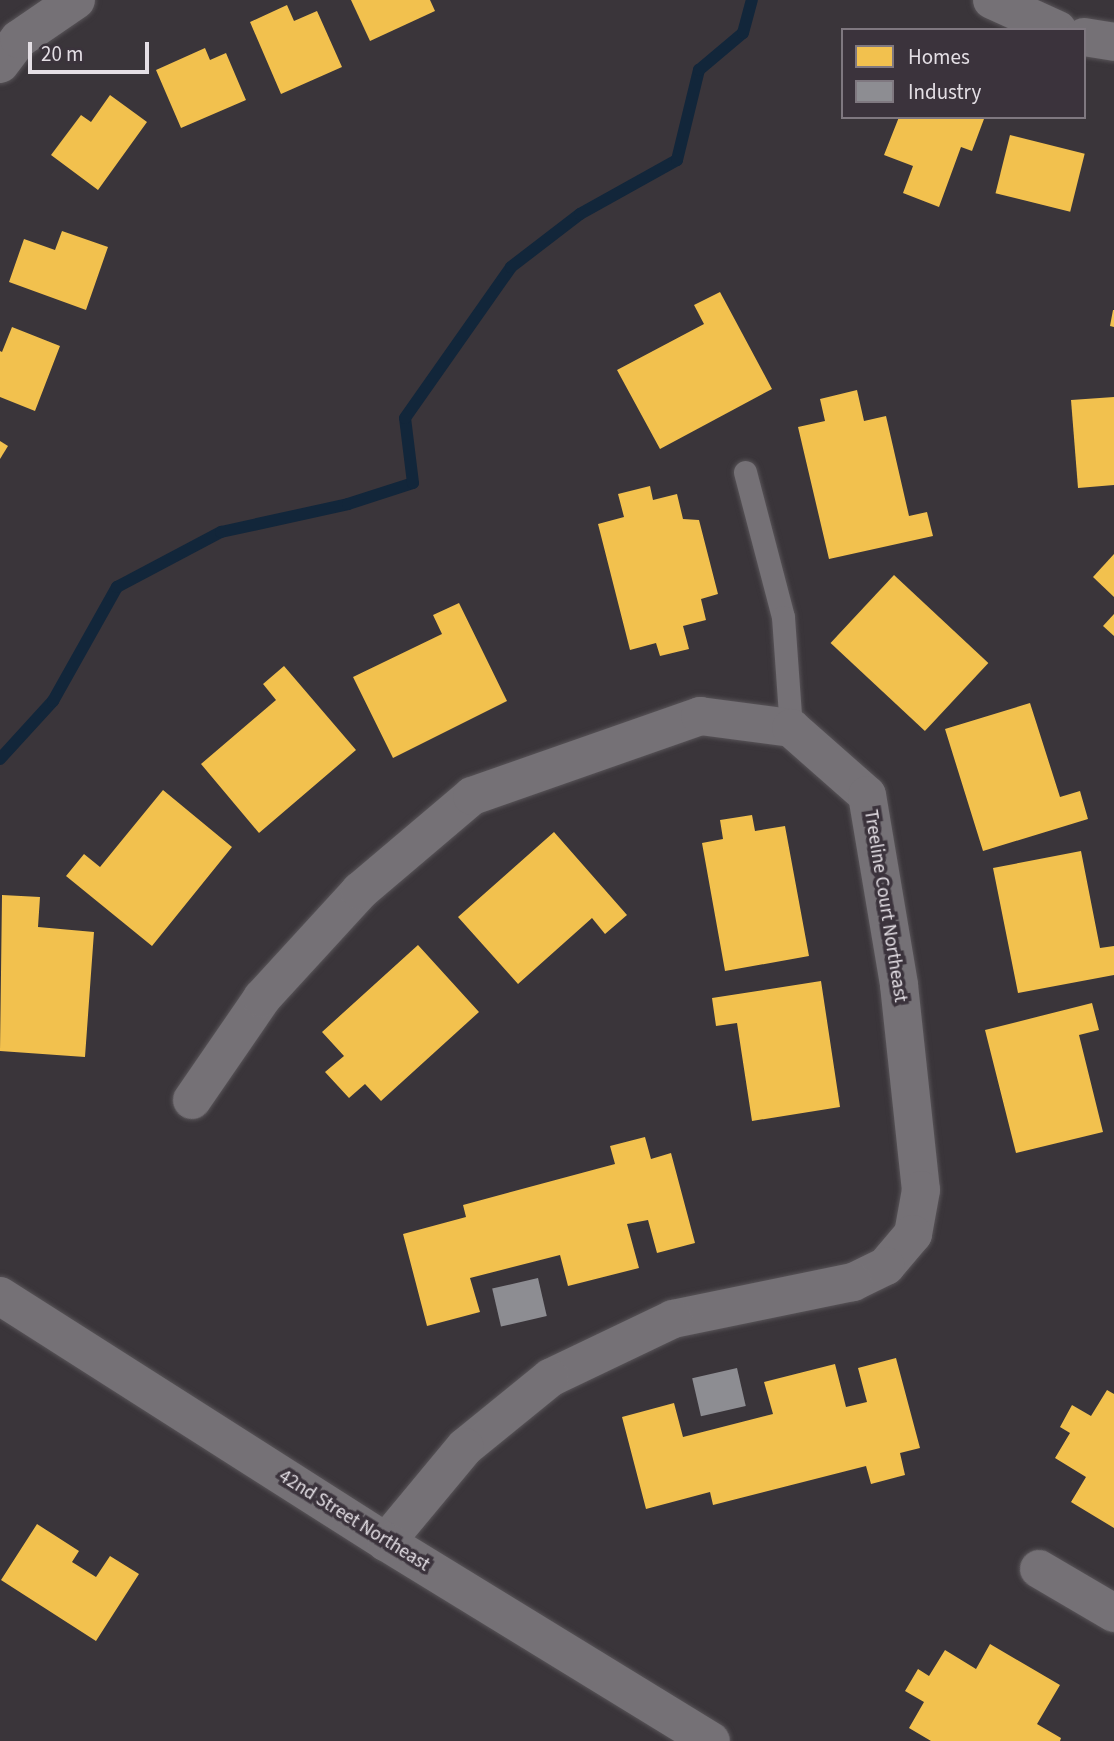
<!DOCTYPE html>
<html>
<head>
<meta charset="utf-8">
<style>
  body { margin:0 }
  #map { position:relative; width:1114px; height:1741px; overflow:hidden; background:#3a353a; font-family:"Source Sans 3",sans-serif }
  div>[style] { position:absolute }
  .homes>* { inset:0; background:#f2c14e; transform-origin:0 0 }
  .industry>* { inset:0; background:#8d8d92; transform-origin:0 0 }
  .stream>* { height:12px; margin:-6px; padding:0 6px; transform-origin:6px; border-radius:6px; background:#12263a }
  .roads { filter:drop-shadow(0 0 2px #585458) drop-shadow(0 0 2px #585458) }
  .service>* { height:23px; margin:-11.5px; padding:0 11.5px; transform-origin:11.5px; border-radius:11.5px; background:#757176 }
  .minor>* { height:38px; margin:-19px; padding:0 19px; transform-origin:19px; border-radius:19px; background:#757176 }
  .tertiary>* { height:38px; margin:-19px; padding:0 19px; transform-origin:19px; border-radius:19px; background:#757176 }
  span { translate:-50% -50%; white-space:nowrap; text-align:center; line-height:1.15; -webkit-text-stroke:7px #3b333c; paint-order:stroke }
  .street-label { font-size:19px; color:#e4dfe5 }
  .legend { position:absolute; left:841px; top:28px; width:245px; height:91px; box-sizing:border-box; background:#3b333c; border:2px solid #7f7880; margin:0; padding:9px 12px; list-style:none; font-size:21px; color:#e4dfe5 }
  .legend li { display:flex; align-items:center; gap:14px; height:35px }
  .legend b { width:35px; border:2px solid #7f7880 }
  .scale { position:absolute; left:28px; top:42px; width:121px; height:32px; box-sizing:border-box; border:4px solid #e4dfe5; border-top:0; padding-left:9px; font-size:21px; line-height:24px; white-space:nowrap; color:#e4dfe5; -webkit-text-stroke:5px #3b333c; paint-order:stroke }
</style>
</head>
<body>
<div id="map">
  <div class="homes">
    <i style="clip-path:polygon(351px 0,430px 0,435px 11px,370px 41px)"></i>
    <i style="clip-path:polygon(287px 5px,294px 21px,317px 11px,342px 67px,281px 94px,250px 22px)"></i>
    <i style="clip-path:polygon(205px 48px,210px 60px,226px 53px,246px 100px,181px 128px,156px 70px)"></i>
    <i style="clip-path:polygon(110px 95px,147px 122px,98px 190px,51px 155px,81px 115px,91px 122px)"></i>
    <i style="clip-path:polygon(899px 117px,984px 119px,972px 151px,961px 147px,939px 207px,903px 193px,913px 166px,884px 155px)"></i>
    <i style="left:1010px;top:135px;width:77px;height:60px;rotate:14deg"></i>
    <i style="clip-path:polygon(62px 231px,108px 247px,86px 310px,9px 282px,24px 239px,55px 250px)"></i>
    <i style="clip-path:polygon(720px 292px,772px 389px,660px 449px,617px 370px,704px 324px,694px 305px)"></i>
    <i style="clip-path:polygon(1113px 310px,1114px 310px,1114px 327px,1110px 326px)"></i>
    <i style="clip-path:polygon(12px 327px,60px 346px,35px 411px,0 397px,0 351px,2px 352px)"></i>
    <i style="clip-path:polygon(857px 390px,864px 421px,886px 416px,909px 516px,927px 512px,933px 536px,829px 559px,798px 427px,825px 421px,820px 399px)"></i>
    <i style="clip-path:polygon(1114px 397px,1114px 485px,1078px 488px,1071px 400px)"></i>
    <i style="clip-path:polygon(0 441px,8px 446px,0 459px)"></i>
    <i style="clip-path:polygon(650px 486px,653px 500px,677px 494px,683px 519px,699px 520px,718px 594px,701px 599px,706px 620px,683px 626px,689px 649px,660px 656px,656px 643px,630px 650px,598px 524px,624px 517px,618px 494px)"></i>
    <i style="clip-path:polygon(1114px 554px,1114px 597px,1093px 577px)"></i>
    <i style="left:894px;top:575px;width:129px;height:93px;rotate:43deg"></i>
    <i style="clip-path:polygon(459px 603px,507px 701px,393px 758px,353px 677px,442px 634px,433px 615px)"></i>
    <i style="clip-path:polygon(1114px 614px,1114px 636px,1103px 626px)"></i>
    <i style="clip-path:polygon(284px 666px,356px 750px,259px 833px,201px 764px,276px 700px,263px 684px)"></i>
    <i style="clip-path:polygon(1030px 703px,1060px 797px,1080px 791px,1088px 819px,983px 851px,945px 729px)"></i>
    <i style="clip-path:polygon(163px 790px,232px 847px,152px 946px,66px 876px,84px 854px,100px 867px)"></i>
    <i style="clip-path:polygon(752px 815px,755px 831px,785px 826px,809px 956px,725px 971px,702px 843px,723px 839px,720px 820px)"></i>
    <i style="clip-path:polygon(554px 832px,627px 915px,605px 934px,592px 918px,518px 984px,458px 917px)"></i>
    <i style="clip-path:polygon(1081px 851px,1100px 948px,1114px 946px,1114px 975px,1018px 993px,993px 868px)"></i>
    <i style="clip-path:polygon(2px 895px,40px 897px,38px 927px,94px 932px,85px 1057px,0 1051px)"></i>
    <i style="clip-path:polygon(418px 945px,479px 1012px,381px 1101px,365px 1084px,349px 1098px,325px 1072px,344px 1056px,322px 1032px)"></i>
    <i style="clip-path:polygon(821px 981px,840px 1107px,752px 1121px,737px 1023px,716px 1026px,712px 998px)"></i>
    <i style="clip-path:polygon(1092px 1003px,1099px 1030px,1079px 1035px,1103px 1132px,1016px 1153px,985px 1030px)"></i>
    <i style="clip-path:polygon(645px 1137px,651px 1159px,671px 1153px,695px 1243px,657px 1253px,648px 1220px,627px 1224px,639px 1268px,568px 1286px,560px 1255px,470px 1278px,480px 1312px,427px 1326px,403px 1234px,466px 1217px,463px 1205px,615px 1164px,610px 1146px)"></i>
    <i style="clip-path:polygon(896px 1358px,920px 1448px,900px 1453px,905px 1475px,871px 1484px,866px 1466px,713px 1505px,710px 1492px,646px 1509px,622px 1417px,674px 1403px,683px 1437px,773px 1414px,764px 1382px,835px 1364px,846px 1407px,867px 1402px,858px 1368px)"></i>
    <i style="clip-path:polygon(1107px 1390px,1114px 1394px,1114px 1528px,1071px 1502px,1086px 1477px,1055px 1458px,1070px 1433px,1060px 1427px,1072px 1405px,1091px 1416px)"></i>
    <i style="clip-path:polygon(37px 1524px,79px 1551px,72px 1562px,96px 1577px,110px 1556px,139px 1574px,96px 1641px,1px 1580px)"></i>
    <i style="clip-path:polygon(990px 1644px,1060px 1685px,1037px 1724px,1061px 1738px,1060px 1741px,931px 1741px,909px 1728px,924px 1702px,905px 1691px,918px 1669px,929px 1676px,945px 1650px,976px 1669px)"></i>
  </div>
  <div class="industry">
    <i style="left:538px;top:1278px;width:39px;height:47px;rotate:77deg"></i>
    <i style="left:737px;top:1368px;width:39px;height:46px;rotate:77deg"></i>
  </div>
  <div class="stream">
    <i style="left:0;top:759px;width:79px;rotate:-47.6deg"></i>
    <i style="left:53px;top:701px;width:131px;rotate:-60.7deg"></i>
    <i style="left:117px;top:587px;width:118px;rotate:-27.9deg"></i>
    <i style="left:221px;top:532px;width:130px;rotate:-12.4deg"></i>
    <i style="left:348px;top:504px;width:68px;rotate:-17.9deg"></i>
    <i style="left:413px;top:483px;width:65px;rotate:-97deg"></i>
    <i style="left:405px;top:418px;width:184px;rotate:-54.9deg"></i>
    <i style="left:511px;top:267px;width:87px;rotate:-37.5deg"></i>
    <i style="left:580px;top:214px;width:111px;rotate:-29.1deg"></i>
    <i style="left:677px;top:160px;width:93px;rotate:-76.3deg"></i>
    <i style="left:699px;top:70px;width:57px;rotate:-40.1deg"></i>
    <i style="left:743px;top:33px;width:34px;rotate:-75deg"></i>
  </div>
  <div class="roads">
    <div class="service">
      <i style="left:745px;top:472px;width:150px;rotate:75.3deg"></i>
      <i style="left:783px;top:617px;width:111px;rotate:85.9deg"></i>
    </div>
    <div class="minor">
      <i style="left:992px;top:0;width:72px;rotate:24.4deg"></i>
      <i style="left:1084px;top:37px;width:30px;rotate:9deg"></i>
      <i style="left:0;top:64px;width:31px;rotate:-53deg"></i>
      <i style="left:19px;top:39px;width:69px;rotate:-34.4deg"></i>
      <i style="left:192px;top:1100px;width:124px;rotate:-55.5deg"></i>
      <i style="left:262px;top:998px;width:145px;rotate:-47.5deg"></i>
      <i style="left:360px;top:891px;width:147px;rotate:-40.3deg"></i>
      <i style="left:472px;top:796px;width:242px;rotate:-19.3deg"></i>
      <i style="left:700px;top:716px;width:92px;rotate:7.5deg"></i>
      <i style="left:791px;top:728px;width:101px;rotate:41.4deg"></i>
      <i style="left:867px;top:795px;width:193px;rotate:80.4deg"></i>
      <i style="left:899px;top:985px;width:206px;rotate:83.9deg"></i>
      <i style="left:921px;top:1190px;width:45px;rotate:100.3deg"></i>
      <i style="left:913px;top:1234px;width:42px;rotate:130.2deg"></i>
      <i style="left:886px;top:1266px;width:37px;rotate:154deg"></i>
      <i style="left:853px;top:1282px;width:184px;rotate:168.4deg"></i>
      <i style="left:673px;top:1319px;width:136px;rotate:154.4deg"></i>
      <i style="left:550px;top:1378px;width:109px;rotate:140.9deg"></i>
      <i style="left:465px;top:1447px;width:124px;rotate:129.7deg"></i>
      <i style="left:1039px;top:1569px;width:87px;rotate:30.4deg"></i>
    </div>
    <div class="tertiary">
      <i style="left:0;top:1296px;width:458px;rotate:32.5deg"></i>
      <i style="left:386px;top:1542px;width:381px;rotate:31.5deg"></i>
    </div>
  </div>
  <div class="street-label">
    <span style="left:885px;top:906px;rotate:81deg">Treeline Court Northeast</span>
    <span style="left:354px;top:1521px;rotate:32deg">42nd Street Northeast</span>
  </div>
  <ul class="legend">
  <li><b style="height:19px;background:#f2c14e"></b>Homes</li>
  <li><b style="height:19px;background:#8d8d92"></b>Industry</li>
  </ul>
  <div class="scale">20 m</div>
</div>
</body>
</html>
